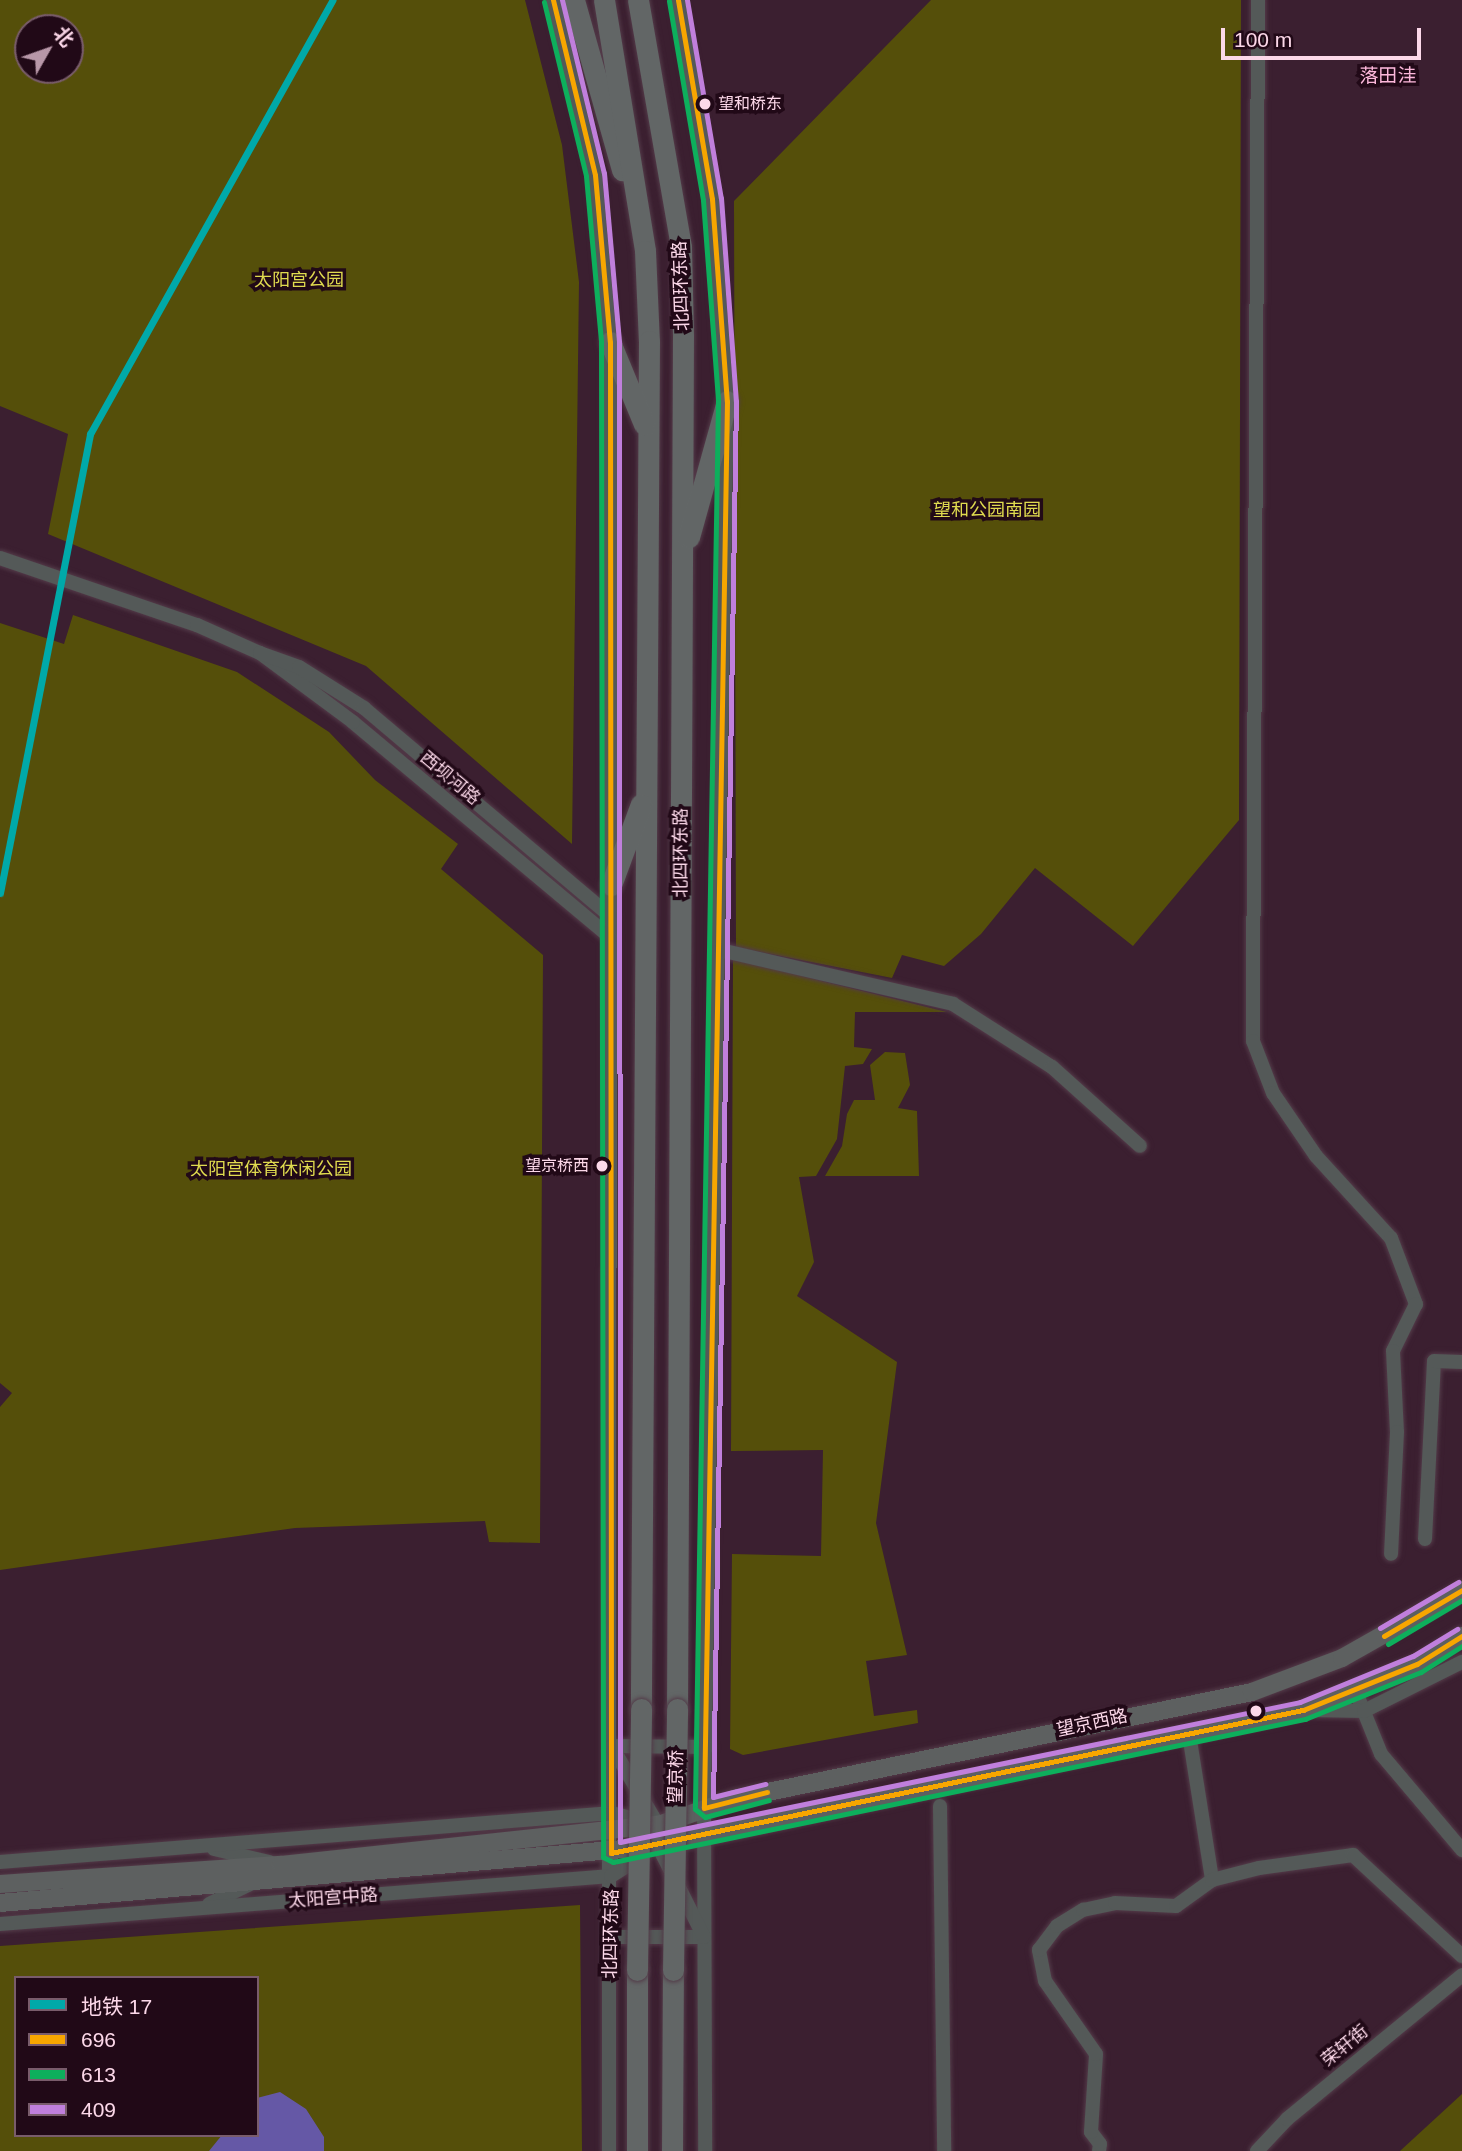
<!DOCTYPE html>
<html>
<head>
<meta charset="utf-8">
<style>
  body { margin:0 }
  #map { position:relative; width:1462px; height:2151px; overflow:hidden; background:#3b1f30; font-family:Arial,"Noto Sans SC",sans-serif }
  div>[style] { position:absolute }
  .green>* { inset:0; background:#554f0a }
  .water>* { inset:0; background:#6558a6 }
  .roads { filter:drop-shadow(0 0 2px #533b49) drop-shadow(0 0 2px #533b49) }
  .minor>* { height:14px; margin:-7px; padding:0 7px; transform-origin:7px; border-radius:7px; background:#545958 }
  .major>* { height:18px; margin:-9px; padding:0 9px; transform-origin:9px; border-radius:9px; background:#5d6060 }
  .highway>* { height:21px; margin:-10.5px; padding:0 10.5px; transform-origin:10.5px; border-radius:10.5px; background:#626666 }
  .bridges { filter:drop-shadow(0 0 2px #533b49) drop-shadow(0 0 2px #533b49) }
  .highway-bridge>* { height:21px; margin:-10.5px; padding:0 10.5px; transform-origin:10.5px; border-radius:10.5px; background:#626666 }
  .bus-1>* { height:5px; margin:-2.5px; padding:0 2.5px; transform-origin:2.5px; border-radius:2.5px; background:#f7a600 }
  .bus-2>* { height:5px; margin:-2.5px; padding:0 2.5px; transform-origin:2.5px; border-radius:2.5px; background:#0daf5c }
  .bus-3>* { height:5px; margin:-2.5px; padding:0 2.5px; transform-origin:2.5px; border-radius:2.5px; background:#c07fdc }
  .metro-1>* { height:7px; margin:-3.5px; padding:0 3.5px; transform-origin:3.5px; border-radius:3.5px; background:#00a9a9 }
  .dots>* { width:19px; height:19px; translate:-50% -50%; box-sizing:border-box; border:4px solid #210917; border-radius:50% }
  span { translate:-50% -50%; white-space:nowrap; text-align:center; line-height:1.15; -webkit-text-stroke:7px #210917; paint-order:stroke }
  .bus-label { font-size:16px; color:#fcd8e9 }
  .left { translate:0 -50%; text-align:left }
  .right { translate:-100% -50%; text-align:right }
  .park-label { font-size:18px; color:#e0db4f }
  .street-label { font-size:18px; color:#fcd8e9 }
  .neighbourhood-label { font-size:19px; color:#fcb7da }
  .legend { position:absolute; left:14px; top:1976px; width:245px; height:161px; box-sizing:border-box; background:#210917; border:2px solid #795c6b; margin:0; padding:9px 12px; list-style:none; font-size:21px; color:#fcd8e9 }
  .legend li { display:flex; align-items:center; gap:14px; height:35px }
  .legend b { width:35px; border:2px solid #795c6b }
  .north { position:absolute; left:14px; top:14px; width:70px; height:70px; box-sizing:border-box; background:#210917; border:2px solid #795c6b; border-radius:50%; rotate:50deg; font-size:19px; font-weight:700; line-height:28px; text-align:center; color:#fcd8e9 }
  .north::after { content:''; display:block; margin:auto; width:24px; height:32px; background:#b897a8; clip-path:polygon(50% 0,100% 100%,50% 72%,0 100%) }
  .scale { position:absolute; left:1221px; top:28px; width:200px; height:32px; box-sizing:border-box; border:4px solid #fcd8e9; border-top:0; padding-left:9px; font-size:21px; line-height:24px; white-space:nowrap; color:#fcd8e9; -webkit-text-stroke:5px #210917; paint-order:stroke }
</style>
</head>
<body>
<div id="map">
  <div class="green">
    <i style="clip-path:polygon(evenodd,0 0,525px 0,562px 145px,579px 282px,572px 844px,366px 666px,48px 534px,68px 434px,0 406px,0 0,28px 28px,70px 28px,70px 70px,28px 70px,28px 28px)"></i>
    <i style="clip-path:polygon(931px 0,1241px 0,1239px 820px,1133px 946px,1035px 868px,981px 934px,944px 966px,902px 955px,892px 978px,736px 947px,734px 201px)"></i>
    <i style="clip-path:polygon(73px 615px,237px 672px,329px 732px,375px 780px,458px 844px,441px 869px,543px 955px,540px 1543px,489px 1542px,485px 1521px,295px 1528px,0 1570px,0 1407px,12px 1393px,0 1383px,0 623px,64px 644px)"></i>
    <i style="clip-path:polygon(733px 959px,947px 1012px,855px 1012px,854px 1047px,872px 1049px,863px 1064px,845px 1066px,837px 1139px,816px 1176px,799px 1177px,814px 1262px,797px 1296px,897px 1362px,876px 1523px,907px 1655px,866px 1661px,874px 1716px,917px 1710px,918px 1723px,743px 1755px,730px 1749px,732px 1554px,821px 1556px,823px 1450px,731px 1451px)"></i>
    <i style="clip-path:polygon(885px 1052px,905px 1053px,910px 1085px,898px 1108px,917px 1111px,919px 1176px,825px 1176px,842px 1146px,847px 1114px,854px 1100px,875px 1100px,870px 1065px)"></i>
    <i style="clip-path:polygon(evenodd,580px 1905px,582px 2151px,0 2151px,0 1946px,580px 1905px,16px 1978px,257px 1978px,257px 2135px,16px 2135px,16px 1978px)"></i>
    <i style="clip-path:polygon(1462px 2094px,1462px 2151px,1400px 2151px)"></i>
  </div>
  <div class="water">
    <i style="clip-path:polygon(280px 2092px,306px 2109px,324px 2137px,324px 2151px,209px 2151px,222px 2135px,257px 2135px,257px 2098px)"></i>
  </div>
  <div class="roads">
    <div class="minor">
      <i style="left:553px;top:0;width:180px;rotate:76.5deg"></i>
      <i style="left:595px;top:175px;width:168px;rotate:84.9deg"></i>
      <i style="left:610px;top:342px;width:1809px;rotate:90.03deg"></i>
      <i style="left:678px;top:0;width:202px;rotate:80.3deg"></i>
      <i style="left:712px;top:199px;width:203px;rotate:85.8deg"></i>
      <i style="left:727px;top:401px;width:1407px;rotate:90.94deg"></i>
      <i style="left:704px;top:1808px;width:343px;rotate:89.8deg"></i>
      <i style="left:1258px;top:0;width:1041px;rotate:90.28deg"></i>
      <i style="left:1253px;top:1041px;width:56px;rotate:69deg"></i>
      <i style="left:1273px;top:1093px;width:76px;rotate:55.7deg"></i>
      <i style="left:1316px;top:1156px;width:111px;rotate:47.6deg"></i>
      <i style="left:1391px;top:1238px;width:71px;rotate:69.3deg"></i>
      <i style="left:1416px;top:1304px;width:52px;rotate:116.1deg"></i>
      <i style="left:1393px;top:1351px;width:81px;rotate:87.2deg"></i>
      <i style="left:1397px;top:1432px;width:122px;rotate:92.8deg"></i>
      <i style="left:0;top:558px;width:208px;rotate:18.8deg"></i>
      <i style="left:197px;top:625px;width:69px;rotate:24deg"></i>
      <i style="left:611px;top:938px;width:336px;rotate:-140.1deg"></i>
      <i style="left:353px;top:722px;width:116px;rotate:-143.4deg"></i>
      <i style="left:260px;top:653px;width:41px;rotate:19.7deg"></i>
      <i style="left:299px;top:667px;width:77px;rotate:32.2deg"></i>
      <i style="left:364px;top:708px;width:324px;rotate:40.2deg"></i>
      <i style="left:720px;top:950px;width:239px;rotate:13deg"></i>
      <i style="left:953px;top:1004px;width:117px;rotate:32.5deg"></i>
      <i style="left:1052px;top:1067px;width:118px;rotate:41.9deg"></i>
      <i style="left:1425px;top:1539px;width:178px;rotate:-87.1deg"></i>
      <i style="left:1434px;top:1361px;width:28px;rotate:2deg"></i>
      <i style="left:1356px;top:1692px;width:67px;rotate:68deg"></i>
      <i style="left:1381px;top:1754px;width:126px;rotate:49.8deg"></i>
      <i style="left:1308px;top:1710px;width:56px;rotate:1deg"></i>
      <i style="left:1364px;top:1711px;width:110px;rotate:-26.6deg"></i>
      <i style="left:1189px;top:1734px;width:148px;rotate:81deg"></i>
      <i style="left:612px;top:1746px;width:95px;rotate:0.6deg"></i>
      <i style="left:940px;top:1806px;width:345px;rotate:89.3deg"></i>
      <i style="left:214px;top:1849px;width:57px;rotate:13.3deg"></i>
      <i style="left:0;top:1862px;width:614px;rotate:-4.58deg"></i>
      <i style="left:612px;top:1813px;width:35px;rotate:15deg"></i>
      <i style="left:209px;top:1904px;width:46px;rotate:-26deg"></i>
      <i style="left:0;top:1924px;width:613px;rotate:-4.49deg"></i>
      <i style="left:611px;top:1876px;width:36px;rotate:-32deg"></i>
      <i style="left:611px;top:1937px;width:93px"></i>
      <i style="left:704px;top:1937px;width:102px;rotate:-116.8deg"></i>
      <i style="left:658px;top:1846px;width:21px;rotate:-90deg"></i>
      <i style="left:658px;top:1825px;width:91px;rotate:-120.5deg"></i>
      <i style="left:1099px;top:2151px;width:7px;rotate:-82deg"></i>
      <i style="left:1100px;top:2144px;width:15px;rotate:-127deg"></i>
      <i style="left:1091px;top:2132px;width:78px;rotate:-86.3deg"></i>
      <i style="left:1096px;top:2054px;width:89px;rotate:-124.9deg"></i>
      <i style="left:1045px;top:1981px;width:32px;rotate:-101deg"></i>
      <i style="left:1039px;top:1950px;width:30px;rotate:-53deg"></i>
      <i style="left:1057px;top:1926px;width:31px;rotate:-32deg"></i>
      <i style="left:1083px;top:1910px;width:33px;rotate:-12deg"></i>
      <i style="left:1115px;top:1903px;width:61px;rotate:2.8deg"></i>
      <i style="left:1176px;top:1906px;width:44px;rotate:-35.8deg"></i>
      <i style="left:1212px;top:1880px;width:49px;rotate:-14.3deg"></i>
      <i style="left:1259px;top:1868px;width:95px;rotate:-7.9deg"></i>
      <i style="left:1353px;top:1855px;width:149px;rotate:42.8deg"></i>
      <i style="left:1257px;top:2151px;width:44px;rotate:-46.8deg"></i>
      <i style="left:1287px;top:2119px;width:227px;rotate:-39.4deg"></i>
    </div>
    <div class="major">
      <i style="left:0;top:1884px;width:282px;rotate:-3.9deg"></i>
      <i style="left:281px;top:1865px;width:379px;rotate:-6.1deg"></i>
      <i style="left:658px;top:1825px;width:80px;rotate:-18.9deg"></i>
      <i style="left:734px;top:1799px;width:529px;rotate:-11.67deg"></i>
      <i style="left:1252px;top:1692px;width:96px;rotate:-20.7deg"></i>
      <i style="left:1342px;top:1658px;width:138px;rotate:-29.5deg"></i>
      <i style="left:0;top:1903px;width:660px;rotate:-4.95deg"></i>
      <i style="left:658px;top:1846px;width:659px;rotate:-11.91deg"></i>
      <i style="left:1303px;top:1710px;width:123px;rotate:-22deg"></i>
      <i style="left:1417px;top:1664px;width:53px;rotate:-31.9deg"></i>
    </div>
    <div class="highway">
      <i style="left:574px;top:0;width:177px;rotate:74.2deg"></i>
      <i style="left:604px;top:0;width:254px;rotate:80.7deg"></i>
      <i style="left:645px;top:251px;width:90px;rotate:87.5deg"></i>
      <i style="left:649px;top:341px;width:1368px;rotate:90.34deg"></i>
      <i style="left:638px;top:0;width:251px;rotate:80.1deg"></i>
      <i style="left:681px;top:247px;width:89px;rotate:88.7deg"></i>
      <i style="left:683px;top:336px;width:1373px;rotate:90.25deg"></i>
      <i style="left:610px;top:342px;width:89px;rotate:67.5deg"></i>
      <i style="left:689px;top:537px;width:141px;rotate:-74.4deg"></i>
      <i style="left:611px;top:885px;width:86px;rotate:-69.7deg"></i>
      <i style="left:637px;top:2151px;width:181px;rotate:-90deg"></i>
      <i style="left:672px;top:2151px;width:181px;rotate:-89.7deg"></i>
    </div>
  </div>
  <div class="bridges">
    <div class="highway-bridge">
      <i style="left:637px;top:1970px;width:261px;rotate:-89.1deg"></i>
      <i style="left:673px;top:1970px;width:261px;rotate:-89.1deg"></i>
    </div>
  </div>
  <div class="bus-1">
    <i style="left:553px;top:0;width:180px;rotate:76.5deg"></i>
    <i style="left:595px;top:175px;width:168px;rotate:84.9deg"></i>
    <i style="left:610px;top:342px;width:1511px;rotate:89.96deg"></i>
    <i style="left:611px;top:1853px;width:707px;rotate:-11.68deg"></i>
    <i style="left:1303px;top:1710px;width:123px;rotate:-22deg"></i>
    <i style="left:1417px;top:1664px;width:53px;rotate:-31.9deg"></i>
    <i style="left:678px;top:0;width:202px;rotate:80.3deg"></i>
    <i style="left:712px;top:199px;width:203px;rotate:85.8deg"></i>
    <i style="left:727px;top:401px;width:1407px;rotate:90.94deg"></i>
    <i style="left:704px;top:1808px;width:65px;rotate:-14.3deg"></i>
    <i style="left:1384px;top:1636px;width:91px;rotate:-30.5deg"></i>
  </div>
  <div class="bus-2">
    <i style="left:669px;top:1px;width:202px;rotate:80.3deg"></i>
    <i style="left:703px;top:200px;width:202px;rotate:85.7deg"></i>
    <i style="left:718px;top:401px;width:1408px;rotate:90.94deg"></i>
    <i style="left:695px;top:1809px;width:13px;rotate:39deg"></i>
    <i style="left:705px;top:1817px;width:66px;rotate:-14.9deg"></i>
    <i style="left:544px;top:2px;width:179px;rotate:76.4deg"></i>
    <i style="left:586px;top:176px;width:167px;rotate:84.8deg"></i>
    <i style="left:601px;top:342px;width:1515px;rotate:89.92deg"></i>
    <i style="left:603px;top:1857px;width:11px;rotate:27deg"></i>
    <i style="left:613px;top:1862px;width:707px;rotate:-11.68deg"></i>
    <i style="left:1305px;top:1719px;width:125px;rotate:-22.1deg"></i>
    <i style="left:1421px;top:1672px;width:49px;rotate:-32.4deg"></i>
    <i style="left:1388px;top:1644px;width:86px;rotate:-30.7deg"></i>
  </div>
  <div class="bus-3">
    <i style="left:562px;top:0;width:178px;rotate:76.4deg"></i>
    <i style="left:604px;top:173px;width:170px;rotate:84.9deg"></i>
    <i style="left:619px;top:342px;width:1500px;rotate:89.96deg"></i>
    <i style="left:620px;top:1842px;width:694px;rotate:-11.63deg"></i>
    <i style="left:1300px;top:1702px;width:122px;rotate:-22.2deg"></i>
    <i style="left:1413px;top:1656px;width:52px;rotate:-31.5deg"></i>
    <i style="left:687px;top:0;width:201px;rotate:80.3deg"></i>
    <i style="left:721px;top:198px;width:204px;rotate:85.8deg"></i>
    <i style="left:736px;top:401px;width:1396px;rotate:90.94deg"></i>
    <i style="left:713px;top:1797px;width:54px;rotate:-14deg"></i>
    <i style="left:1380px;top:1628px;width:91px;rotate:-30.5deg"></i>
  </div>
  <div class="metro-1">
    <i style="left:0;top:893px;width:468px;rotate:-78.9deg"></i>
    <i style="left:90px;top:434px;width:497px;rotate:-60.8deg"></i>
  </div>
  <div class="dots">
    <i style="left:705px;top:104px;background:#fcd8e9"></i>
    <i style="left:602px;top:1166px;background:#fcd8e9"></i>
    <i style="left:1256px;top:1711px;background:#fcd8e9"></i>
  </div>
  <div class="bus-label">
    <span class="left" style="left:718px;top:104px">望和桥东</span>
    <span class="right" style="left:589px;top:1166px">望京桥西</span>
  </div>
  <div class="park-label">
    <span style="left:299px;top:280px">太阳宫公园</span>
    <span style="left:987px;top:510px">望和公园南园</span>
    <span style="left:271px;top:1169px">太阳宫体育休闲公园</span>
  </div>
  <div class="street-label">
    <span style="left:681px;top:286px;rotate:-92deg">北四环东路</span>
    <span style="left:450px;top:778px;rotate:40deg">西坝河路</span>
    <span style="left:681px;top:853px;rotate:-90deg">北四环东路</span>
    <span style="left:1092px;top:1723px;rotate:-12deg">望京西路</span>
    <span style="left:676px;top:1777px;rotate:-89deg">望京桥</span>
    <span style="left:333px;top:1898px;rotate:-4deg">太阳宫中路</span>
    <span style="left:611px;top:1934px;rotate:-89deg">北四环东路</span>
    <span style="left:1345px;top:2046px;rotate:-39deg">荣轩街</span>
  </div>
  <div class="neighbourhood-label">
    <span style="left:1388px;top:76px">落田洼</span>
  </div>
  <ul class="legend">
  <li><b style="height:9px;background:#00a9a9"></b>地铁 17</li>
  <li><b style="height:9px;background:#f7a600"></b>696</li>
  <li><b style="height:9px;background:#0daf5c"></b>613</li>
  <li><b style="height:9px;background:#c07fdc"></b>409</li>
  </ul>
  <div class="north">北</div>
  <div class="scale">100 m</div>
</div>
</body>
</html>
